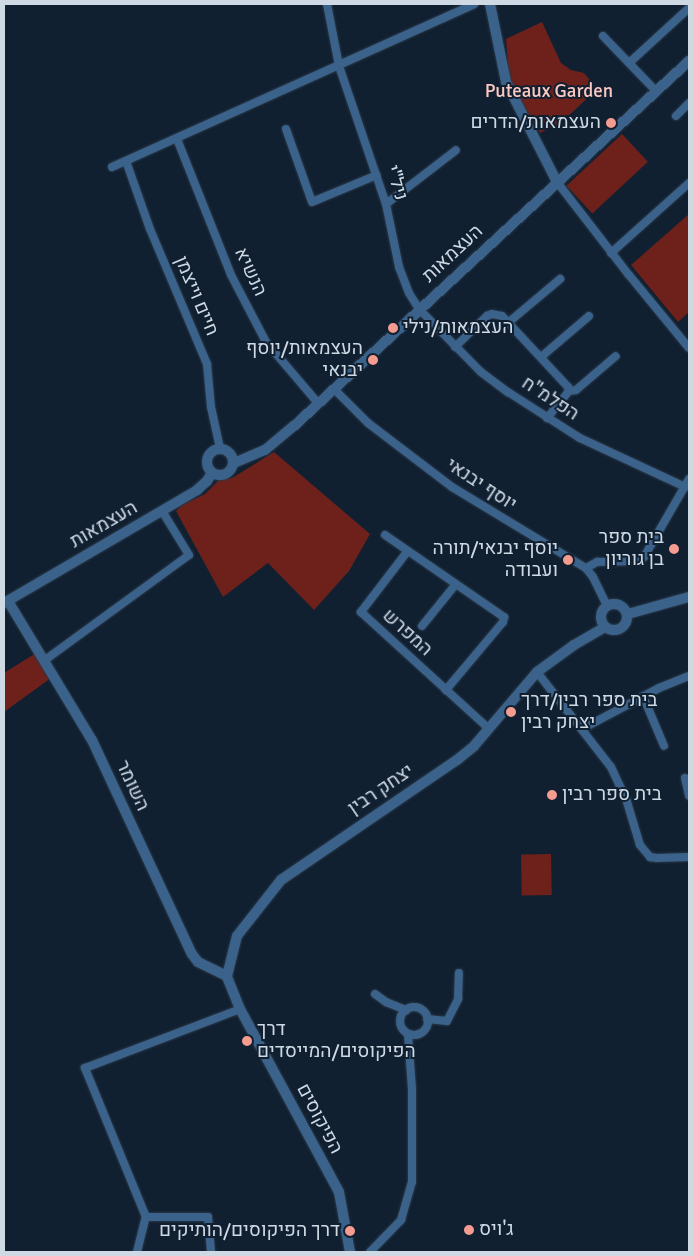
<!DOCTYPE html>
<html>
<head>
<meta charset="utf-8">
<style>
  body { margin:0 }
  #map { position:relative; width:693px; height:1256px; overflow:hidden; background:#102031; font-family:Signika,Heebo,sans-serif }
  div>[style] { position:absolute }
  .green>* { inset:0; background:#6e211b; transform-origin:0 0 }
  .roads { filter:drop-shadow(0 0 1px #2b3a4a) drop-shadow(0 0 1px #2b3a4a) }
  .minor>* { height:8px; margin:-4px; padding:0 4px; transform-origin:4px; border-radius:4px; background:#3b628a }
  .minor>.ring { margin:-4px; padding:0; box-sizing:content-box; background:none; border:8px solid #3b628a; border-radius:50% }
  .tertiary>* { height:10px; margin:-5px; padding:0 5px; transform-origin:5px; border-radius:5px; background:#3b628a }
  .tertiary>.ring { margin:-5px; padding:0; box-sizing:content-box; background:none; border:10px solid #3b628a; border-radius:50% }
  .dots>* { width:14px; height:14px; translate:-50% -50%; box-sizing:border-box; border:2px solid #102031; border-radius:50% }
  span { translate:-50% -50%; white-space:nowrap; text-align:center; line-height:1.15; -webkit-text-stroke:4px #102031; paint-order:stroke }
  .park-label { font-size:19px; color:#fbc9c1 }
  .poi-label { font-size:19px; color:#ced9e4 }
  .right { translate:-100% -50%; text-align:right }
  .left { translate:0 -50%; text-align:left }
  .street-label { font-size:19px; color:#ced9e4 }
  .frame { position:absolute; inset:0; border:5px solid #ced9e4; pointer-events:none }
</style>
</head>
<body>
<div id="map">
  <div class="green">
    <i style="clip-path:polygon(542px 22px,561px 63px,571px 70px,584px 73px,597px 89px,562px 122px,540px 133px,510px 87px,506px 39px)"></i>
    <i style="left:622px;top:134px;width:38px;height:76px;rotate:47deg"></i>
    <i style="clip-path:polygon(689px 214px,689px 312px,678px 322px,631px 265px)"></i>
    <i style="clip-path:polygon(274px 452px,370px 534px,349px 571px,314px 610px,268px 563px,223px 597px,176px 511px,182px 505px,205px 494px,219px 480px,232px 478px)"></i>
    <i style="clip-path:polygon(36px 653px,51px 678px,4px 712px,4px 673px)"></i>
    <i style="left:551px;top:854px;width:41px;height:30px;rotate:89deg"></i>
  </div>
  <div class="roads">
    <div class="minor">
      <i style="left:327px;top:4px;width:63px;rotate:79deg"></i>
      <i style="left:339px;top:66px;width:146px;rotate:71.2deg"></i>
      <i style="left:386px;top:204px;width:64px;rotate:78.3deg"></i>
      <i style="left:399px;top:267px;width:28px;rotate:69deg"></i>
      <i style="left:409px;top:293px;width:19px;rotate:58deg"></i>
      <i style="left:419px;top:309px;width:88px;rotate:45.5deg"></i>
      <i style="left:481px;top:372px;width:34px;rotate:37deg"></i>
      <i style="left:508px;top:392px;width:85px;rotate:32.6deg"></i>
      <i style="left:580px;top:438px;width:116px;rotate:25deg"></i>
      <i style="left:603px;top:36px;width:76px;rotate:46.1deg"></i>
      <i style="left:629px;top:63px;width:81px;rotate:-42.5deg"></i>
      <i style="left:676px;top:116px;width:18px;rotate:-45deg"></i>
      <i style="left:286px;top:129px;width:77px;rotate:70.4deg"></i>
      <i style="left:312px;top:202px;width:70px;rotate:-22.6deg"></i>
      <i style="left:177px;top:139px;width:146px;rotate:68.3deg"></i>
      <i style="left:231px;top:275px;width:76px;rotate:62.4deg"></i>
      <i style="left:266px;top:342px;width:80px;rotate:49.6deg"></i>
      <i style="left:126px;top:161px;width:72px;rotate:70.6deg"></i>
      <i style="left:150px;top:229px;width:147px;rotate:67.1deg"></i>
      <i style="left:207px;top:364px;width:43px;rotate:84.7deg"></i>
      <i style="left:211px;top:407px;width:42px;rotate:77.6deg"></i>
      <i style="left:112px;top:167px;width:397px;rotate:-24.2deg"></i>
      <i style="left:557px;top:182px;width:118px;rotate:52.3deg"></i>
      <i style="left:629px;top:275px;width:94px;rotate:50.6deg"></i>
      <i style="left:386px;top:204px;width:88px;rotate:-37.6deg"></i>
      <i style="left:611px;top:253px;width:105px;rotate:-41.9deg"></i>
      <i style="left:509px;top:322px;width:67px;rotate:-40.1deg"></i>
      <i style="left:455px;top:347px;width:45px;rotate:-44.1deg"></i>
      <i style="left:487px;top:316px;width:5px;rotate:-22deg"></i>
      <i style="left:492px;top:314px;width:10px;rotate:11deg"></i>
      <i style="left:502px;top:316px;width:97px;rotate:47.1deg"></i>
      <i style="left:568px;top:387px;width:4px;rotate:76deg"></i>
      <i style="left:569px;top:391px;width:35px;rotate:129deg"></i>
      <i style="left:541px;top:357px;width:63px;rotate:-40.5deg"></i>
      <i style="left:334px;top:389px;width:48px;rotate:45deg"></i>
      <i style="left:368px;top:423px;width:106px;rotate:37.3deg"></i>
      <i style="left:452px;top:487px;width:157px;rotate:31.2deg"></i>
      <i style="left:586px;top:568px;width:11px;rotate:52deg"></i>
      <i style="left:593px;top:577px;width:32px;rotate:64deg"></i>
      <i style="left:569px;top:391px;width:7px;rotate:-8deg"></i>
      <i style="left:576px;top:390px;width:52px;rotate:-40.4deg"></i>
      <i style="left:385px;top:535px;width:145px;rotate:34.6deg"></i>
      <i style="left:504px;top:617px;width:5px;rotate:101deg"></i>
      <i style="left:503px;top:622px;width:89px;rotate:130deg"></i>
      <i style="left:407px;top:552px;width:76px;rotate:127.5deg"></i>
      <i style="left:361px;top:612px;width:173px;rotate:42.4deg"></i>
      <i style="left:586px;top:568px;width:13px;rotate:-29deg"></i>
      <i style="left:597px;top:562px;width:40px;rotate:-1.4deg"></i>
      <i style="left:637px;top:561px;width:8px;rotate:-30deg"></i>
      <i style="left:644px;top:557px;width:90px;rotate:-60deg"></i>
      <i style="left:422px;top:626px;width:54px;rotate:-51deg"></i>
      <i style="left:45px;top:660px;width:178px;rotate:-36.1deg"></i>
      <i style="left:189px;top:555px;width:52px;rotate:-121.5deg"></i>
      <i style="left:537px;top:672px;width:120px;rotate:52.1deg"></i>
      <i style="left:611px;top:767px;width:38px;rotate:65deg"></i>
      <i style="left:627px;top:802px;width:45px;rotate:73.2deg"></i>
      <i style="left:640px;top:845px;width:16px;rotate:50deg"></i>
      <i style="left:650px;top:857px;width:7px;rotate:8deg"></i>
      <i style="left:657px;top:858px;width:32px;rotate:-2deg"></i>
      <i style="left:643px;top:696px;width:54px;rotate:67.2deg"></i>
      <i style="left:582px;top:729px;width:87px;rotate:-28deg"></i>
      <i style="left:659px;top:688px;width:32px;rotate:-22deg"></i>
      <i style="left:685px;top:778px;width:18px;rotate:77deg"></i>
      <i style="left:375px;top:994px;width:14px;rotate:36deg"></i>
      <i style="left:386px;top:1002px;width:22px;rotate:22deg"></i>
      <i class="ring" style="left:400px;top:1007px;width:20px;height:20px"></i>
      <i style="left:427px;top:1019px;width:20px;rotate:6deg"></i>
      <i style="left:447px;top:1021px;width:25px;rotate:-63deg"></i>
      <i style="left:458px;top:999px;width:26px;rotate:-88deg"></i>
      <i style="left:146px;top:1217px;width:62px"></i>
      <i style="left:208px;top:1217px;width:35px;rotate:85deg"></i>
      <i style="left:137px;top:1252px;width:36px;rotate:-76deg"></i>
      <i style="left:146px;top:1217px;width:161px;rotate:-112.3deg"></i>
      <i style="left:85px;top:1068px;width:166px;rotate:-20.8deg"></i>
      <i style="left:370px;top:1252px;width:45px;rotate:-45.9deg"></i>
      <i style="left:401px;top:1220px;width:40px;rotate:-74deg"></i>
      <i style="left:412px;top:1182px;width:93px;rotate:-90deg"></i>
      <i style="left:412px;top:1089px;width:55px;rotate:-94.2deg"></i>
    </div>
    <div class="tertiary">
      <i style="left:490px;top:4px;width:80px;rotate:78.4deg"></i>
      <i style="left:506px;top:82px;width:112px;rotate:63deg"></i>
      <i class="ring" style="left:207px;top:449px;width:16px;height:16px"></i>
      <i style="left:234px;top:463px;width:34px;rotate:-23deg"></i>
      <i style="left:265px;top:450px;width:38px;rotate:-40deg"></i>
      <i style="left:294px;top:426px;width:538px;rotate:-42.74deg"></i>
      <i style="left:8px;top:601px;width:162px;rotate:58.9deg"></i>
      <i style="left:92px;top:740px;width:236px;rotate:65deg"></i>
      <i style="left:192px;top:954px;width:10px;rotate:53deg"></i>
      <i style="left:198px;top:962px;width:32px;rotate:26deg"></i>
      <i style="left:4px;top:603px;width:224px;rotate:-30.3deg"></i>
      <i style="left:197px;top:490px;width:13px;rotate:-42deg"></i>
      <i style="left:207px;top:481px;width:9px;rotate:-58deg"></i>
      <i class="ring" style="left:601px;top:604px;width:16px;height:16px"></i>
      <i style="left:628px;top:614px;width:63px;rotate:-15.6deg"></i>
      <i style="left:350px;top:1252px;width:61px;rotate:-100.4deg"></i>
      <i style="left:339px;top:1192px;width:208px;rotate:-118.4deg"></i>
      <i style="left:240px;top:1009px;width:35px;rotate:-112deg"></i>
      <i style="left:227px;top:976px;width:41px;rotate:-76deg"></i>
      <i style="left:237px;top:936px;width:71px;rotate:-51.8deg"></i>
      <i style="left:281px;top:880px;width:213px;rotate:-34.3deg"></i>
      <i style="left:457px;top:760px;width:22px;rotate:-39deg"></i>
      <i style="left:474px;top:746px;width:97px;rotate:-49.6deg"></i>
      <i style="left:537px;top:672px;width:46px;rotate:-36.1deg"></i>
      <i style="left:574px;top:645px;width:36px;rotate:-30deg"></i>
    </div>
  </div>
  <div class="dots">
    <i style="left:611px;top:123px;background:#f59c90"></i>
    <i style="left:393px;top:328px;background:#f59c90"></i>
    <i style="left:373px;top:360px;background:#f59c90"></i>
    <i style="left:674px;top:549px;background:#f59c90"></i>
    <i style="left:568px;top:560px;background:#f59c90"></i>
    <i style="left:511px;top:712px;background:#f59c90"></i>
    <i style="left:552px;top:795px;background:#f59c90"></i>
    <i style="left:247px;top:1041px;background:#f59c90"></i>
    <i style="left:469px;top:1230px;background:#f59c90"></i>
    <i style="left:350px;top:1231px;background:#f59c90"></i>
  </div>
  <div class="park-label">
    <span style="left:549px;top:92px">Puteaux Garden</span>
  </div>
  <div class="poi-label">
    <span class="right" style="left:601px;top:123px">העצמאות/הדרים</span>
    <span class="left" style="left:403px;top:328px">העצמאות/נילי</span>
    <span class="right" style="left:363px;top:360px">העצמאות/יוסף<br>יבנאי</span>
    <span class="right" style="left:664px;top:549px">בית ספר<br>בן גוריון</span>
    <span class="right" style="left:558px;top:560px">יוסף יבנאי/תורה<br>ועבודה</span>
    <span class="left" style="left:521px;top:712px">בית ספר רבין/דרך<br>יצחק רבין</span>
    <span class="left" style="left:562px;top:795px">בית ספר רבין</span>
    <span class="left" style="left:257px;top:1041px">דרך<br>הפיקוסים/המייסדים</span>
    <span class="left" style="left:479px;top:1230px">ג'ויס</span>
    <span class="right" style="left:340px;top:1231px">דרך הפיקוסים/הותיקים</span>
  </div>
  <div class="street-label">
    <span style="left:396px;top:183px;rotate:73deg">ניל"י</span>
    <span style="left:453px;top:254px;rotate:-43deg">העצמאות</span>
    <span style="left:250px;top:272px;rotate:65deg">הנשיא</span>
    <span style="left:196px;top:296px;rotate:67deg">חיים וייצמן</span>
    <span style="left:550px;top:399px;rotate:33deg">הפלמ"ח</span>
    <span style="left:481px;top:485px;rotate:33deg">יוסף יבנאי</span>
    <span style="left:104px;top:525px;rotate:-30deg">העצמאות</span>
    <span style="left:407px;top:633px;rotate:42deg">המפרש</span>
    <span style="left:132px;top:786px;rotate:65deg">השומר</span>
    <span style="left:381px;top:790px;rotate:-34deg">יצחק רבין</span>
    <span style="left:319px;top:1119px;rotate:62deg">הפיקוסים</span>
  </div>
  <div class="frame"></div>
</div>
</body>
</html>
